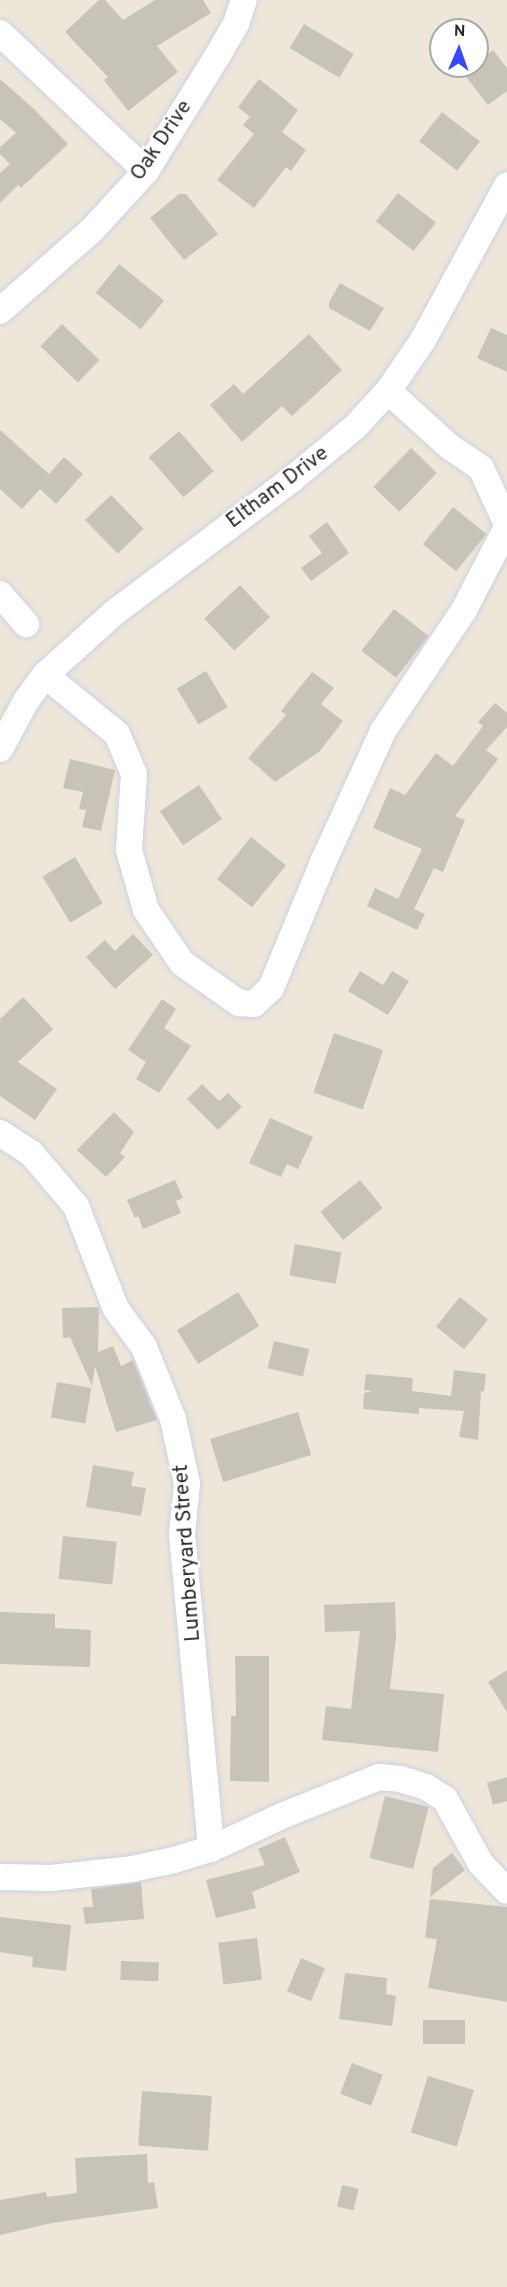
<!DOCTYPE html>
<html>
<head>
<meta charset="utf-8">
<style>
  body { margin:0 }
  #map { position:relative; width:507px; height:2287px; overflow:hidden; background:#ede6d9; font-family:Overpass,sans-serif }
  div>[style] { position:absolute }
  .building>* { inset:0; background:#c8c3b9; transform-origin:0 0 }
  .roads { filter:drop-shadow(0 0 2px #ced0e4) drop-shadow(0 0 2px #ced0e4) }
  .minor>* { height:26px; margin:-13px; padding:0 13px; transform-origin:13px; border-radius:13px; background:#fff }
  span { translate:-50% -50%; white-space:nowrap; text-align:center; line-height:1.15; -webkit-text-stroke:4.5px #fff; paint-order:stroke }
  .street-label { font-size:21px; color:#292929 }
  .north { position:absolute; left:429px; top:18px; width:60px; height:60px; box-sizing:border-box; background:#fff; border:2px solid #a9a9a9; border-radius:50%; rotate:2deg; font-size:16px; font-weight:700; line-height:24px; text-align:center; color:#292929 }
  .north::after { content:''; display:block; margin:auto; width:21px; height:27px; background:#3448ff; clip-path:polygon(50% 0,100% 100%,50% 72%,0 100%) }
</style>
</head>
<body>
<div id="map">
  <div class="building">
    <i style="clip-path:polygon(99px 0,105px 0,123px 20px,155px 0,203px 0,211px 13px,157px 46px,178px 72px,128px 111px,104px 80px,108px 77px,65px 32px)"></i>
    <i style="left:304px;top:24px;width:58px;height:28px;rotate:31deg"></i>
    <i style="clip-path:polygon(493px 50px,507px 68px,507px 91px,488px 105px,463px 73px,472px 66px,477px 66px,477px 62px)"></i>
    <i style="clip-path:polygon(0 79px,35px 110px,68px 144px,21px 188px,18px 185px,0 203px,0 173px,10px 164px,0 154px,0 147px,16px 133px,0 119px)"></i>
    <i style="clip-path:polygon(259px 79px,298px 110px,282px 132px,306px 150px,291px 171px,286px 167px,254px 208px,217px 180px,254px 134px,243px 125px,250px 117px,238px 107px)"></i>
    <i style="left:442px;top:112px;width:48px;height:37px;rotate:38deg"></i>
    <i style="left:398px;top:193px;width:48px;height:36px;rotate:38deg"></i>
    <i style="clip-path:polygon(179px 194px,186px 194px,218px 234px,184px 260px,150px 218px)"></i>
    <i style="left:119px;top:264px;width:58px;height:37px;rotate:39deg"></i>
    <i style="clip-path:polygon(340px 283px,384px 308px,370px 331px,329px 308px,329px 302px)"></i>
    <i style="left:62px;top:324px;width:52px;height:31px;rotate:44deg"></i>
    <i style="clip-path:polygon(491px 328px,507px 335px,507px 372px,477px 358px)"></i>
    <i style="clip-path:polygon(309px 334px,342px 370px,292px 416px,282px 406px,242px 442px,210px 405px,234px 384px,243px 394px)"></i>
    <i style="clip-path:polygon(0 430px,49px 474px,64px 457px,83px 474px,56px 504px,40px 489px,22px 509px,0 489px)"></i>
    <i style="left:179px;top:431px;width:53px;height:40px;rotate:49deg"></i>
    <i style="left:411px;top:448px;width:36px;height:54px;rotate:44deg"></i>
    <i style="left:111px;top:495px;width:47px;height:36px;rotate:46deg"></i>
    <i style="left:453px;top:507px;width:43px;height:48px;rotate:39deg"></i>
    <i style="clip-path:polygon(327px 522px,349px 553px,311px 581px,301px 568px,322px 553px,309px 536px)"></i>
    <i style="left:240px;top:585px;width:44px;height:49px;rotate:47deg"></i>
    <i style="left:394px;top:609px;width:44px;height:53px;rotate:38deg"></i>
    <i style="left:206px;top:671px;width:42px;height:34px;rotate:59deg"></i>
    <i style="clip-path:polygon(312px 672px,334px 688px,321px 704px,343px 721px,320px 751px,275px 782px,248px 758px,286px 715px,281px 711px)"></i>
    <i style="clip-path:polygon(495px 703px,507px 713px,507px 727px,486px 750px,498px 759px,455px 816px,465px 820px,443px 872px,434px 868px,414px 909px,425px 914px,417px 930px,367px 906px,375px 888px,398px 899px,422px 849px,373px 828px,390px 788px,405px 795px,436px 753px,453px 766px,483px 726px,478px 722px)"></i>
    <i style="clip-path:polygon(70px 759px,115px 770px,101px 831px,82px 827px,86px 810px,79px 809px,83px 792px,63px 788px)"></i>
    <i style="left:199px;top:785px;width:41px;height:47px;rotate:56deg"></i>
    <i style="left:251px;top:837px;width:45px;height:54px;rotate:39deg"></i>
    <i style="left:75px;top:857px;width:54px;height:38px;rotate:59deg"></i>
    <i style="clip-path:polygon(133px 934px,153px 955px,115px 989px,86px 957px,105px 940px,115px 951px)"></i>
    <i style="clip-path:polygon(360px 971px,383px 985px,392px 971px,409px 981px,388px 1015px,348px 991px)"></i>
    <i style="clip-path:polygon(23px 997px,53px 1029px,18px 1062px,57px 1089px,35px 1120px,0 1096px,0 1019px)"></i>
    <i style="clip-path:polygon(162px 999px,176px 1009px,164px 1028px,191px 1046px,159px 1093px,136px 1079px,146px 1062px,128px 1050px)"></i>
    <i style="left:334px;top:1033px;width:52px;height:63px;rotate:19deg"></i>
    <i style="clip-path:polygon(202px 1084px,219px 1101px,228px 1093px,242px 1107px,218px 1130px,187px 1099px)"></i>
    <i style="clip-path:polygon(114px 1112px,134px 1132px,120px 1153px,125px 1157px,106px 1177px,77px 1150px)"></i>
    <i style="clip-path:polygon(270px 1118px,313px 1137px,298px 1169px,287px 1164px,281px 1177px,249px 1163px)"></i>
    <i style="clip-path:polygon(175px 1180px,183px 1198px,176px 1201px,181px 1213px,143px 1229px,138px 1216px,135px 1218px,127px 1200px)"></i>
    <i style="left:360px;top:1180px;width:36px;height:51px;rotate:51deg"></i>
    <i style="left:295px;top:1244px;width:47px;height:32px;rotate:10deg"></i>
    <i style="left:238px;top:1292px;width:40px;height:72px;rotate:58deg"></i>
    <i style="left:460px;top:1297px;width:36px;height:38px;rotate:39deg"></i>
    <i style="clip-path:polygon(99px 1307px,98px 1352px,113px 1346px,121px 1366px,133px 1360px,157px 1420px,116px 1432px,95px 1366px,92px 1386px,70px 1337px,63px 1338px,62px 1308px)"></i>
    <i style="left:274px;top:1341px;width:36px;height:28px;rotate:13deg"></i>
    <i style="clip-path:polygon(454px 1370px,486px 1374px,484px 1392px,481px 1391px,478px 1440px,459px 1437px,464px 1411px,419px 1408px,419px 1414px,363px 1409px,364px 1393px,372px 1391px,364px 1390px,366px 1374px,413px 1378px,412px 1391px,451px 1396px)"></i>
    <i style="left:57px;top:1382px;width:35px;height:36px;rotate:10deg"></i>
    <i style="left:298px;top:1412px;width:45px;height:92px;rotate:73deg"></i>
    <i style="clip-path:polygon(93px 1465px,134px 1472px,131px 1486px,146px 1488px,141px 1516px,86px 1507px)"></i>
    <i style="left:63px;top:1536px;width:54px;height:43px;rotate:6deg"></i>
    <i style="clip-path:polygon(395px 1602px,396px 1637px,390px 1689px,444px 1694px,438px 1752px,322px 1740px,326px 1706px,351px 1709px,360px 1631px,325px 1632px,324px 1605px)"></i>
    <i style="clip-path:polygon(0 1612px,55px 1614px,55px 1628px,91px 1630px,90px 1667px,0 1664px)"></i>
    <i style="clip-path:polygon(235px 1656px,269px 1656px,269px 1782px,230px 1781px,231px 1716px,236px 1716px)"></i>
    <i style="clip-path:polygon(507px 1670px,507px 1712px,488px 1682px)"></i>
    <i style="clip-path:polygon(507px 1777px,507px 1801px,493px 1805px,487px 1783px)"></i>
    <i style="left:385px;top:1796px;width:45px;height:64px;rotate:14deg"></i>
    <i style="clip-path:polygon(285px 1837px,300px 1872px,252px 1892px,256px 1908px,216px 1918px,206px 1880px,265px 1865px,258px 1849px)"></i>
    <i style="clip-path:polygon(452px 1853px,465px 1870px,430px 1897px,433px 1868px)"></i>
    <i style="clip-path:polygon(141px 1882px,144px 1919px,85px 1924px,83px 1907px,93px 1907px,91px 1889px)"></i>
    <i style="clip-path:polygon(430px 1899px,507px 1907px,507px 2002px,428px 1988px,437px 1939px,425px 1938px)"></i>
    <i style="clip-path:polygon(0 1917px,71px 1925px,66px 1971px,32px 1967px,33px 1957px,0 1952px)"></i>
    <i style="left:257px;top:1938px;width:42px;height:39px;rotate:83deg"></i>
    <i style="left:301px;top:1958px;width:26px;height:36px;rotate:23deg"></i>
    <i style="left:121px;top:1961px;width:38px;height:19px;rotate:2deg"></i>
    <i style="clip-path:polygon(345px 1973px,387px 1978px,386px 1994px,396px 1996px,392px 2026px,339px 2019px)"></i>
    <i style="left:423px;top:2020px;width:42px;height:24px"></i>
    <i style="left:352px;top:2063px;width:33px;height:33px;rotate:21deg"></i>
    <i style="left:428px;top:2076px;width:48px;height:59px;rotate:17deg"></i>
    <i style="left:142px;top:2091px;width:70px;height:55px;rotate:4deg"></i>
    <i style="clip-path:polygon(147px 2154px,148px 2183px,154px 2182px,158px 2208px,52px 2223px,0 2235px,0 2200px,46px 2192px,47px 2197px,77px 2193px,75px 2158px)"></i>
    <i style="left:342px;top:2185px;width:17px;height:22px;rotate:13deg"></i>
  </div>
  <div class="roads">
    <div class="minor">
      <i style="left:0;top:33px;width:201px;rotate:43.4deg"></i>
      <i style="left:0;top:311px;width:123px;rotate:-41.4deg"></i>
      <i style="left:92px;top:230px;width:80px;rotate:-47.5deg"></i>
      <i style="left:146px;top:171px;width:137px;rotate:-58.2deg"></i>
      <i style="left:218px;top:55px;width:36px;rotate:-60deg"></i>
      <i style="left:236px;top:24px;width:25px;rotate:-72deg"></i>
      <i style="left:388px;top:391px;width:84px;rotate:42.1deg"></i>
      <i style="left:450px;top:447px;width:37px;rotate:34deg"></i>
      <i style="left:481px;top:468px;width:62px;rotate:65.1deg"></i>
      <i style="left:0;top:594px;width:40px;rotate:49deg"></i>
      <i style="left:45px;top:675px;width:93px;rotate:39.3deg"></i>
      <i style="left:117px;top:734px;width:43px;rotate:67deg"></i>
      <i style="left:134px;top:774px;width:76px;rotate:93.8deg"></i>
      <i style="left:129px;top:850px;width:62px;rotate:74.2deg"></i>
      <i style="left:146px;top:910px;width:64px;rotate:55.8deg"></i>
      <i style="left:182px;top:963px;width:70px;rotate:35.1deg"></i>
      <i style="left:239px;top:1003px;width:15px;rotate:4deg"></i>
      <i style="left:254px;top:1004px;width:23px;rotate:-43deg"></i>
      <i style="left:271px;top:988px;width:139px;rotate:-67.5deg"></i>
      <i style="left:324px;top:860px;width:142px;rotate:-65.4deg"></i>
      <i style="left:383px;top:731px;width:146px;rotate:-56.2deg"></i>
      <i style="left:464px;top:610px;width:93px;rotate:-62.6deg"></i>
      <i style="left:0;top:749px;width:55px;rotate:-61.6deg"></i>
      <i style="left:26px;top:701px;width:32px;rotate:-54deg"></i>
      <i style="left:45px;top:675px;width:94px;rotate:-42deg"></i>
      <i style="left:115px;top:612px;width:221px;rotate:-36.9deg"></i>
      <i style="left:292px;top:479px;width:82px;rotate:-39.5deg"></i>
      <i style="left:355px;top:427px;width:49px;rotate:-47.5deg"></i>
      <i style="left:388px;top:391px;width:62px;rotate:-55.5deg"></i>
      <i style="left:423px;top:340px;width:176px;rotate:-61.5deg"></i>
      <i style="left:0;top:1133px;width:37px;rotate:33deg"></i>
      <i style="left:31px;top:1153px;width:70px;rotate:49.7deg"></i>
      <i style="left:76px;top:1206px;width:110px;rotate:68.8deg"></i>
      <i style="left:116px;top:1309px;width:47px;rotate:53.6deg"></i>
      <i style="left:144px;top:1347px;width:78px;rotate:68.1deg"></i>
      <i style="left:173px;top:1419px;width:66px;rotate:77.8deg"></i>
      <i style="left:187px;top:1484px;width:50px;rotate:95.7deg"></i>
      <i style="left:182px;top:1534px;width:316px;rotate:84.7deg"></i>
      <i style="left:0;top:1877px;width:51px;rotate:1.1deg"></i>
      <i style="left:51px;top:1878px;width:81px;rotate:-6.3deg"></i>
      <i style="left:132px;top:1869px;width:43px;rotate:-12.1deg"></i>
      <i style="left:174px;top:1860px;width:39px;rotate:-17deg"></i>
      <i style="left:211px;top:1849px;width:81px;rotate:-25deg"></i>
      <i style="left:284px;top:1815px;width:102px;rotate:-21.8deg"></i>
      <i style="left:379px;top:1777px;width:21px;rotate:5deg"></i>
      <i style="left:400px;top:1779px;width:27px;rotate:17deg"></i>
      <i style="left:426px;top:1787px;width:22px;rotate:32deg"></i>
      <i style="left:445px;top:1799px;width:74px;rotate:61deg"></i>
      <i style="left:481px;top:1864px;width:37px;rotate:46deg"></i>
    </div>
  </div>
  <div class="street-label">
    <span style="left:162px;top:141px;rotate:-56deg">Oak Drive</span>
    <span style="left:278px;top:488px;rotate:-37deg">Eltham Drive</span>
    <span style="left:188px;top:1553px;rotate:-94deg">Lumberyard Street</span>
  </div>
  <div class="north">N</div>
</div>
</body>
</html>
